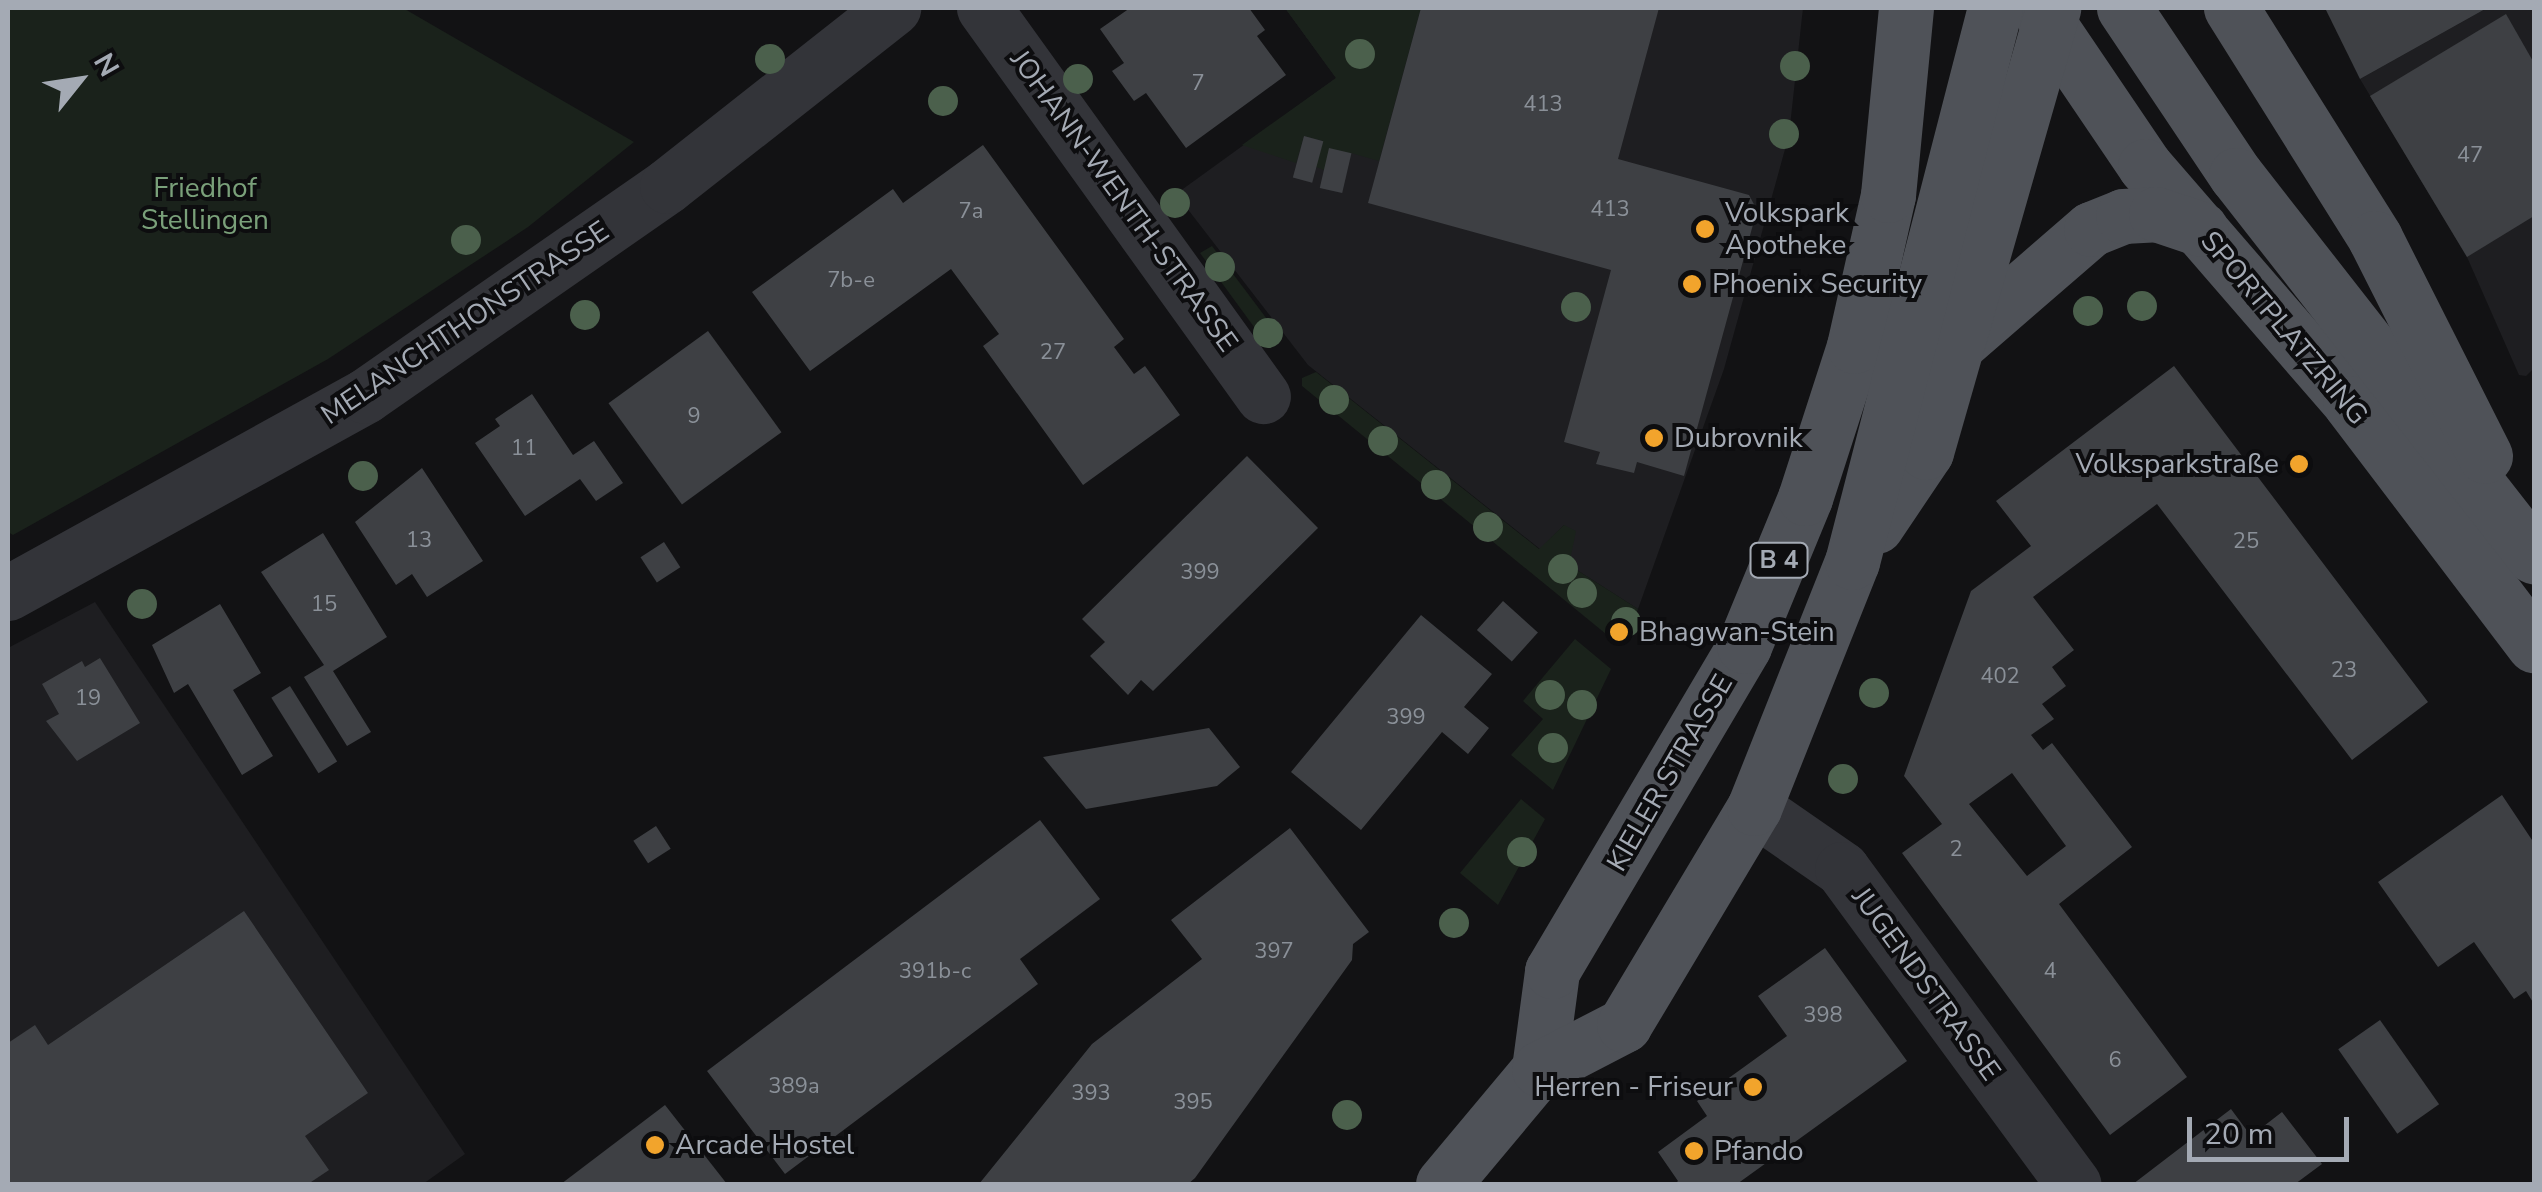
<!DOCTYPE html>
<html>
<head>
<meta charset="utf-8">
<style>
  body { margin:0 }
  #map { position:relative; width:2542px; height:1192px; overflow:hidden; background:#121214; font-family:"Nunito Sans",sans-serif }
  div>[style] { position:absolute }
  .built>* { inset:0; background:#1e1e21 }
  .green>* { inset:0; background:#1a221b }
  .building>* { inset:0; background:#3e4044; transform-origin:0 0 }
  .street>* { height:55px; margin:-27.5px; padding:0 27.5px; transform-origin:27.5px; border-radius:27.5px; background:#333439 }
  .primary>* { height:55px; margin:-27.5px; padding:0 27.5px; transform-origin:27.5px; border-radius:27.5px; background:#4f5258 }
  .trees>* { width:30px; height:30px; margin:-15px; border-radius:50%; background:#4b604c }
  .dots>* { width:28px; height:28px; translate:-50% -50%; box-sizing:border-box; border:5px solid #0d0d0f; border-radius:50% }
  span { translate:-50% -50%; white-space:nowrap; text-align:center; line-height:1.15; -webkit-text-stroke:8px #0d0d0f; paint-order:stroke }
  .number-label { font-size:22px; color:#8a9098 }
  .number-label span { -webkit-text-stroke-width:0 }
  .shield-label span { padding:2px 8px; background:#0d0d0f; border:2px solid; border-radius:8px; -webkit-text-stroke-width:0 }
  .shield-label { font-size:25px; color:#a4aab4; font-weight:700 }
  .park-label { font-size:28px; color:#7aa07a }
  .street-label { font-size:28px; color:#a4aab4 }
  .poi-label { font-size:28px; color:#a4aab4 }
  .left { translate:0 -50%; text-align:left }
  .right { translate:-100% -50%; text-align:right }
  .frame { position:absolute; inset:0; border:10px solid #a4aab4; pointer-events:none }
  .north { position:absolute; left:30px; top:30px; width:100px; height:100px; -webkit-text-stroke:8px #0d0d0f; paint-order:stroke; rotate:60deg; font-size:28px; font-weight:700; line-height:40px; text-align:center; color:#a4aab4 }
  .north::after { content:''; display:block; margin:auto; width:35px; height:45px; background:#a4aab4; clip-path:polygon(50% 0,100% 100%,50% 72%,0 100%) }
  .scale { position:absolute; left:2187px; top:1117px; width:162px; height:45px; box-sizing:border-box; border:5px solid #a4aab4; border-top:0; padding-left:12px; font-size:30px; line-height:35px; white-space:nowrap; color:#a4aab4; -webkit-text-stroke:8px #0d0d0f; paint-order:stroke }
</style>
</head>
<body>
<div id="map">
  <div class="built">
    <i style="clip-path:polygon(1285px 8px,1803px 8px,1789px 135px,1724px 369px,1638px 609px,1569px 565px,1564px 525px,1540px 549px,1308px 365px,1176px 194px,1336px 78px)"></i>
    <i style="clip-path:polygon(2487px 8px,2534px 8px,2534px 368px,2526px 376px,2519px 375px,2467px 257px,2360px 79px)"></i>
    <i style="clip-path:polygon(95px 602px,465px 1154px,423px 1184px,8px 1184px,8px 648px)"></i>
  </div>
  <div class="green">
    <i style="clip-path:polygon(8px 8px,403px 8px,634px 142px,528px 227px,328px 359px,13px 535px,8px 532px)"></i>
    <i style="clip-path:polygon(1285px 8px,1421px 8px,1379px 161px,1351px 153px,1324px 170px,1316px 167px,1323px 141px,1304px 136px,1296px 163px,1242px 145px,1336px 78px)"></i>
    <i style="clip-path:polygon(1212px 246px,1282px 339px,1278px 344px,1265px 342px,1200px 253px)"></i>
    <i style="clip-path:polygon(1316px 372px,1539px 549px,1564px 525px,1576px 531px,1569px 565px,1638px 609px,1625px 641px,1617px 643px,1302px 386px,1302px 378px)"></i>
    <i style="clip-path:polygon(1575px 639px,1611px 669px,1553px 790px,1511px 755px,1543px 719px,1523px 701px)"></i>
    <i style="clip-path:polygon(1521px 799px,1545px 819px,1498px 905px,1460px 873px)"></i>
  </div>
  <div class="building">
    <i style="clip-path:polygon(1130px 8px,1249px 8px,1265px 30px,1257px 36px,1286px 75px,1186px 148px,1146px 93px,1134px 101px,1112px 71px,1124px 63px,1100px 29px)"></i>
    <i style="clip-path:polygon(1421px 8px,1659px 8px,1618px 159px,1749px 195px,1757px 210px,1684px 476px,1637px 462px,1634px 473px,1596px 464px,1600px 452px,1564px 442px,1611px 270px,1368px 203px)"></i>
    <i style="clip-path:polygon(2325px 8px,2487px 8px,2360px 79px)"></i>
    <i style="clip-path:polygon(2506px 14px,2534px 63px,2534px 216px,2467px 257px,2370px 96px)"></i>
    <i style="left:1304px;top:136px;width:20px;height:43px;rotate:15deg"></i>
    <i style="clip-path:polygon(983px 145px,1124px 339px,1114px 347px,1134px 374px,1145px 366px,1180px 415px,1083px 485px,983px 346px,999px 334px,951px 269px,810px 371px,752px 292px,893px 189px,903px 203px)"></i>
    <i style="left:1329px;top:148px;width:23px;height:41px;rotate:13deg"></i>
    <i style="left:708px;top:331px;width:125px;height:123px;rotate:54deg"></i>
    <i style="clip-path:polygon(evenodd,2174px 366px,2428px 702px,2352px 760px,2157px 504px,2033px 597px,2074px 650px,2052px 667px,2066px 686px,2042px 704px,2054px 719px,2031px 735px,2043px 750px,2052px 743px,2132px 847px,2059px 904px,2187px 1077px,2110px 1135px,1902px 853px,1942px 824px,1904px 776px,1971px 591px,2031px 546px,1996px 501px,2174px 366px,2012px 773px,2066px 846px,2027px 876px,1969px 804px,2012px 773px)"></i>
    <i style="clip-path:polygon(532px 394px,573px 455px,594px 441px,623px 483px,596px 501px,580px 479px,525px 516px,475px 443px,500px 426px,495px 419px)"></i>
    <i style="clip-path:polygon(1247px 456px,1318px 528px,1153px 691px,1141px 680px,1128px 695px,1090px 656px,1105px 642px,1082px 619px)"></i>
    <i style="clip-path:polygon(422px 468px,483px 561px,427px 597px,412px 574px,396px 585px,355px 522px)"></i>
    <i style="clip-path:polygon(323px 533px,387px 637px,333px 671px,371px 732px,347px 746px,304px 677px,324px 665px,261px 572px)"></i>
    <i style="left:664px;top:542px;width:30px;height:28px;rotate:57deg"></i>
    <i style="left:1503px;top:601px;width:47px;height:39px;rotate:42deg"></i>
    <i style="clip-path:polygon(220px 604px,261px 673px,233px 690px,273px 756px,242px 775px,188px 684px,174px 693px,152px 645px)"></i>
    <i style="clip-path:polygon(1421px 615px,1492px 674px,1464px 707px,1489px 728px,1468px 754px,1442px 732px,1361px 830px,1291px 772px)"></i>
    <i style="clip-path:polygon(100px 658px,140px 723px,77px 761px,46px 721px,59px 714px,42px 684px,82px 661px,85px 667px)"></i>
    <i style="left:290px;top:686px;width:89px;height:22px;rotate:58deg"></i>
    <i style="clip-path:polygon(1209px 728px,1240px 767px,1217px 786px,1086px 809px,1043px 757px)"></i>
    <i style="clip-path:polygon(2502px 795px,2534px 843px,2534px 1004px,2526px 991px,2514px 999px,2474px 942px,2438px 967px,2378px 882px)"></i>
    <i style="clip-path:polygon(1040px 820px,1100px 899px,1020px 959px,1038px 984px,785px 1174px,707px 1071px)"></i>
    <i style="left:656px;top:826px;width:27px;height:27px;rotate:57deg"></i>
    <i style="clip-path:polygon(1290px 828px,1369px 932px,1353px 944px,1352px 960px,1195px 1178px,1188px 1184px,979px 1184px,1092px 1044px,1202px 959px,1171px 920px)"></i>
    <i style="clip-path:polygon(244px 911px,368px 1093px,305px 1136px,329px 1170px,308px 1184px,8px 1184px,8px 1043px,35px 1025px,48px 1045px)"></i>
    <i style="clip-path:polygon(1825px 948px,1907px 1061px,1737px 1184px,1675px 1184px,1678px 1181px,1658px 1152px,1707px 1116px,1697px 1101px,1787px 1036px,1758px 996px)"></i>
    <i style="left:2380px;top:1020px;width:103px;height:51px;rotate:55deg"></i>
    <i style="clip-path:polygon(665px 1105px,727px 1184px,561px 1184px)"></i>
    <i style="clip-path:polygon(2231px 1109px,2251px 1136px,2282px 1112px,2322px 1164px,2295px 1184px,2133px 1184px)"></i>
  </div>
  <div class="street">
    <i style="left:984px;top:8px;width:478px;rotate:54.3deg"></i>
    <i style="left:8px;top:593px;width:408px;rotate:-28.9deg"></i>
    <i style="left:365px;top:396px;width:368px;rotate:-34.8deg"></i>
    <i style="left:667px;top:186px;width:288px;rotate:-38.2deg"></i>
    <i style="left:1754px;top:808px;width:107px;rotate:34.7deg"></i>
    <i style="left:1842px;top:869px;width:391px;rotate:53.7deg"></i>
  </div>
  <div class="primary">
    <i style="left:2038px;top:8px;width:191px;rotate:55.9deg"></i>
    <i style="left:2145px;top:166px;width:313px;rotate:49.1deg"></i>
    <i style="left:2350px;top:403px;width:304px;rotate:52.8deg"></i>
    <i style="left:2124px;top:8px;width:201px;rotate:56.2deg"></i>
    <i style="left:2236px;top:175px;width:484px;rotate:52deg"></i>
    <i style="left:2231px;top:8px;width:271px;rotate:57.9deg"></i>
    <i style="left:2375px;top:238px;width:244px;rotate:63.2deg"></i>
    <i style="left:1957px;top:345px;width:177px;rotate:-40.9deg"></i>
    <i style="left:2091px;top:229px;width:35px;rotate:-22deg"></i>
    <i style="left:2123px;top:216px;width:33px;rotate:-3deg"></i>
    <i style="left:2156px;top:214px;width:47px;rotate:18.4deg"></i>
    <i style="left:1876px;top:526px;width:89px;rotate:-56deg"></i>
    <i style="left:1926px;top:452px;width:462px;rotate:-74deg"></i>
    <i style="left:1539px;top:1069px;width:99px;rotate:-82.4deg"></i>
    <i style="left:1552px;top:971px;width:377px;rotate:-59.4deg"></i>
    <i style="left:1744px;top:646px;width:160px;rotate:-67.6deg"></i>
    <i style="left:1805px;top:498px;width:160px;rotate:-72.1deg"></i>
    <i style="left:1854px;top:346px;width:155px;rotate:-77.3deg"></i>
    <i style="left:1888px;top:195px;width:188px;rotate:-84.5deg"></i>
    <i style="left:1443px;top:1184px;width:150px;rotate:-50.1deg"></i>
    <i style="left:1539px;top:1069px;width:96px;rotate:-27.4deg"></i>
    <i style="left:1624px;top:1025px;width:253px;rotate:-59.1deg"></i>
    <i style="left:1754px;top:808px;width:265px;rotate:-68.3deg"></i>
    <i style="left:1852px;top:562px;width:572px;rotate:-75.53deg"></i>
  </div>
  <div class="trees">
    <i style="left:1360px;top:54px"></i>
    <i style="left:770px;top:59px"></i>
    <i style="left:1795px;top:66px"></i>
    <i style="left:1078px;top:79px"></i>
    <i style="left:943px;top:101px"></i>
    <i style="left:1784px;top:134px"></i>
    <i style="left:1175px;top:203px"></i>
    <i style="left:466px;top:240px"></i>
    <i style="left:1220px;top:267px"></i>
    <i style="left:2142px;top:306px"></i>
    <i style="left:1576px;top:307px"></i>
    <i style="left:2088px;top:311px"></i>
    <i style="left:585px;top:315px"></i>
    <i style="left:1268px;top:333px"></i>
    <i style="left:1334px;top:400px"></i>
    <i style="left:1383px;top:441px"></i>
    <i style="left:363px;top:476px"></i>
    <i style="left:1436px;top:485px"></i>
    <i style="left:1488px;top:527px"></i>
    <i style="left:1563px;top:569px"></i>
    <i style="left:1582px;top:593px"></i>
    <i style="left:142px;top:604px"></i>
    <i style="left:1626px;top:622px"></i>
    <i style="left:1874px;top:693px"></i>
    <i style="left:1550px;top:695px"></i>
    <i style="left:1582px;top:705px"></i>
    <i style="left:1553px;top:748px"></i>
    <i style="left:1843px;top:779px"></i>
    <i style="left:1522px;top:852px"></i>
    <i style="left:1454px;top:923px"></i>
    <i style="left:1347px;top:1115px"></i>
  </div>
  <div class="dots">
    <i style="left:1705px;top:229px;background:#f2a42c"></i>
    <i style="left:1692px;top:284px;background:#f2a42c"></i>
    <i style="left:1654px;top:438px;background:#f2a42c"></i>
    <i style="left:2299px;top:464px;background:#f2a42c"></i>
    <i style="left:1619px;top:632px;background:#f2a42c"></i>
    <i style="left:1753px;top:1087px;background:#f2a42c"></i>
    <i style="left:655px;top:1145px;background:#f2a42c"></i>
    <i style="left:1694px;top:1151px;background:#f2a42c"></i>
  </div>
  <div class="number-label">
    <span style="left:1198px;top:84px">7</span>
    <span style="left:1543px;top:105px">413</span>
    <span style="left:2470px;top:156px">47</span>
    <span style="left:1610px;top:210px">413</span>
    <span style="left:971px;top:212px">7a</span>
    <span style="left:851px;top:281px">7b-e</span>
    <span style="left:1053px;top:353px">27</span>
    <span style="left:694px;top:417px">9</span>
    <span style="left:524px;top:449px">11</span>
    <span style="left:419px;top:541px">13</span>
    <span style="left:2246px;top:542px">25</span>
    <span style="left:1200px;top:573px">399</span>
    <span style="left:324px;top:605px">15</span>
    <span style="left:2344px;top:671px">23</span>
    <span style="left:2000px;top:677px">402</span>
    <span style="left:88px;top:699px">19</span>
    <span style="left:1406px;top:718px">399</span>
    <span style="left:1956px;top:850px">2</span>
    <span style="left:1274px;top:952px">397</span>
    <span style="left:935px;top:972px">391b-c</span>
    <span style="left:2050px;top:972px">4</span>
    <span style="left:1823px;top:1016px">398</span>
    <span style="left:2115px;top:1061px">6</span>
    <span style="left:794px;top:1087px">389a</span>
    <span style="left:1091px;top:1094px">393</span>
    <span style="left:1193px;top:1103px">395</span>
  </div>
  <div class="shield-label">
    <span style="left:1779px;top:560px">B 4</span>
  </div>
  <div class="park-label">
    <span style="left:205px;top:204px">Friedhof<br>Stellingen</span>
  </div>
  <div class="street-label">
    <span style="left:1124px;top:201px;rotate:54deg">JOHANN-WENTH-STRASSE</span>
    <span style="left:465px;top:323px;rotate:-34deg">MELANCHTHONSTRASSE</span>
    <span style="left:2284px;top:328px;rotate:50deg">SPORTPLATZRING</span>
    <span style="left:1670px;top:773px;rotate:-60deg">KIELER STRASSE</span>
    <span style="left:1926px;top:984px;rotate:54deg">JUGENDSTRASSE</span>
  </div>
  <div class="poi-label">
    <span class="left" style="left:1725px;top:229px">Volkspark<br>Apotheke</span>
    <span class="left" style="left:1712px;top:284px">Phoenix Security</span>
    <span class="left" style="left:1674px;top:438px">Dubrovnik</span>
    <span class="right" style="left:2279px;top:464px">Volksparkstraße</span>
    <span class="left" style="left:1639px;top:632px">Bhagwan-Stein</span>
    <span class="right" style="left:1733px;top:1087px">Herren - Friseur</span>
    <span class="left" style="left:675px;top:1145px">Arcade Hostel</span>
    <span class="left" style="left:1714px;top:1151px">Pfando</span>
  </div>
  <div class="frame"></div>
  <div class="north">N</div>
  <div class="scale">20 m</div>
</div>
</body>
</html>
